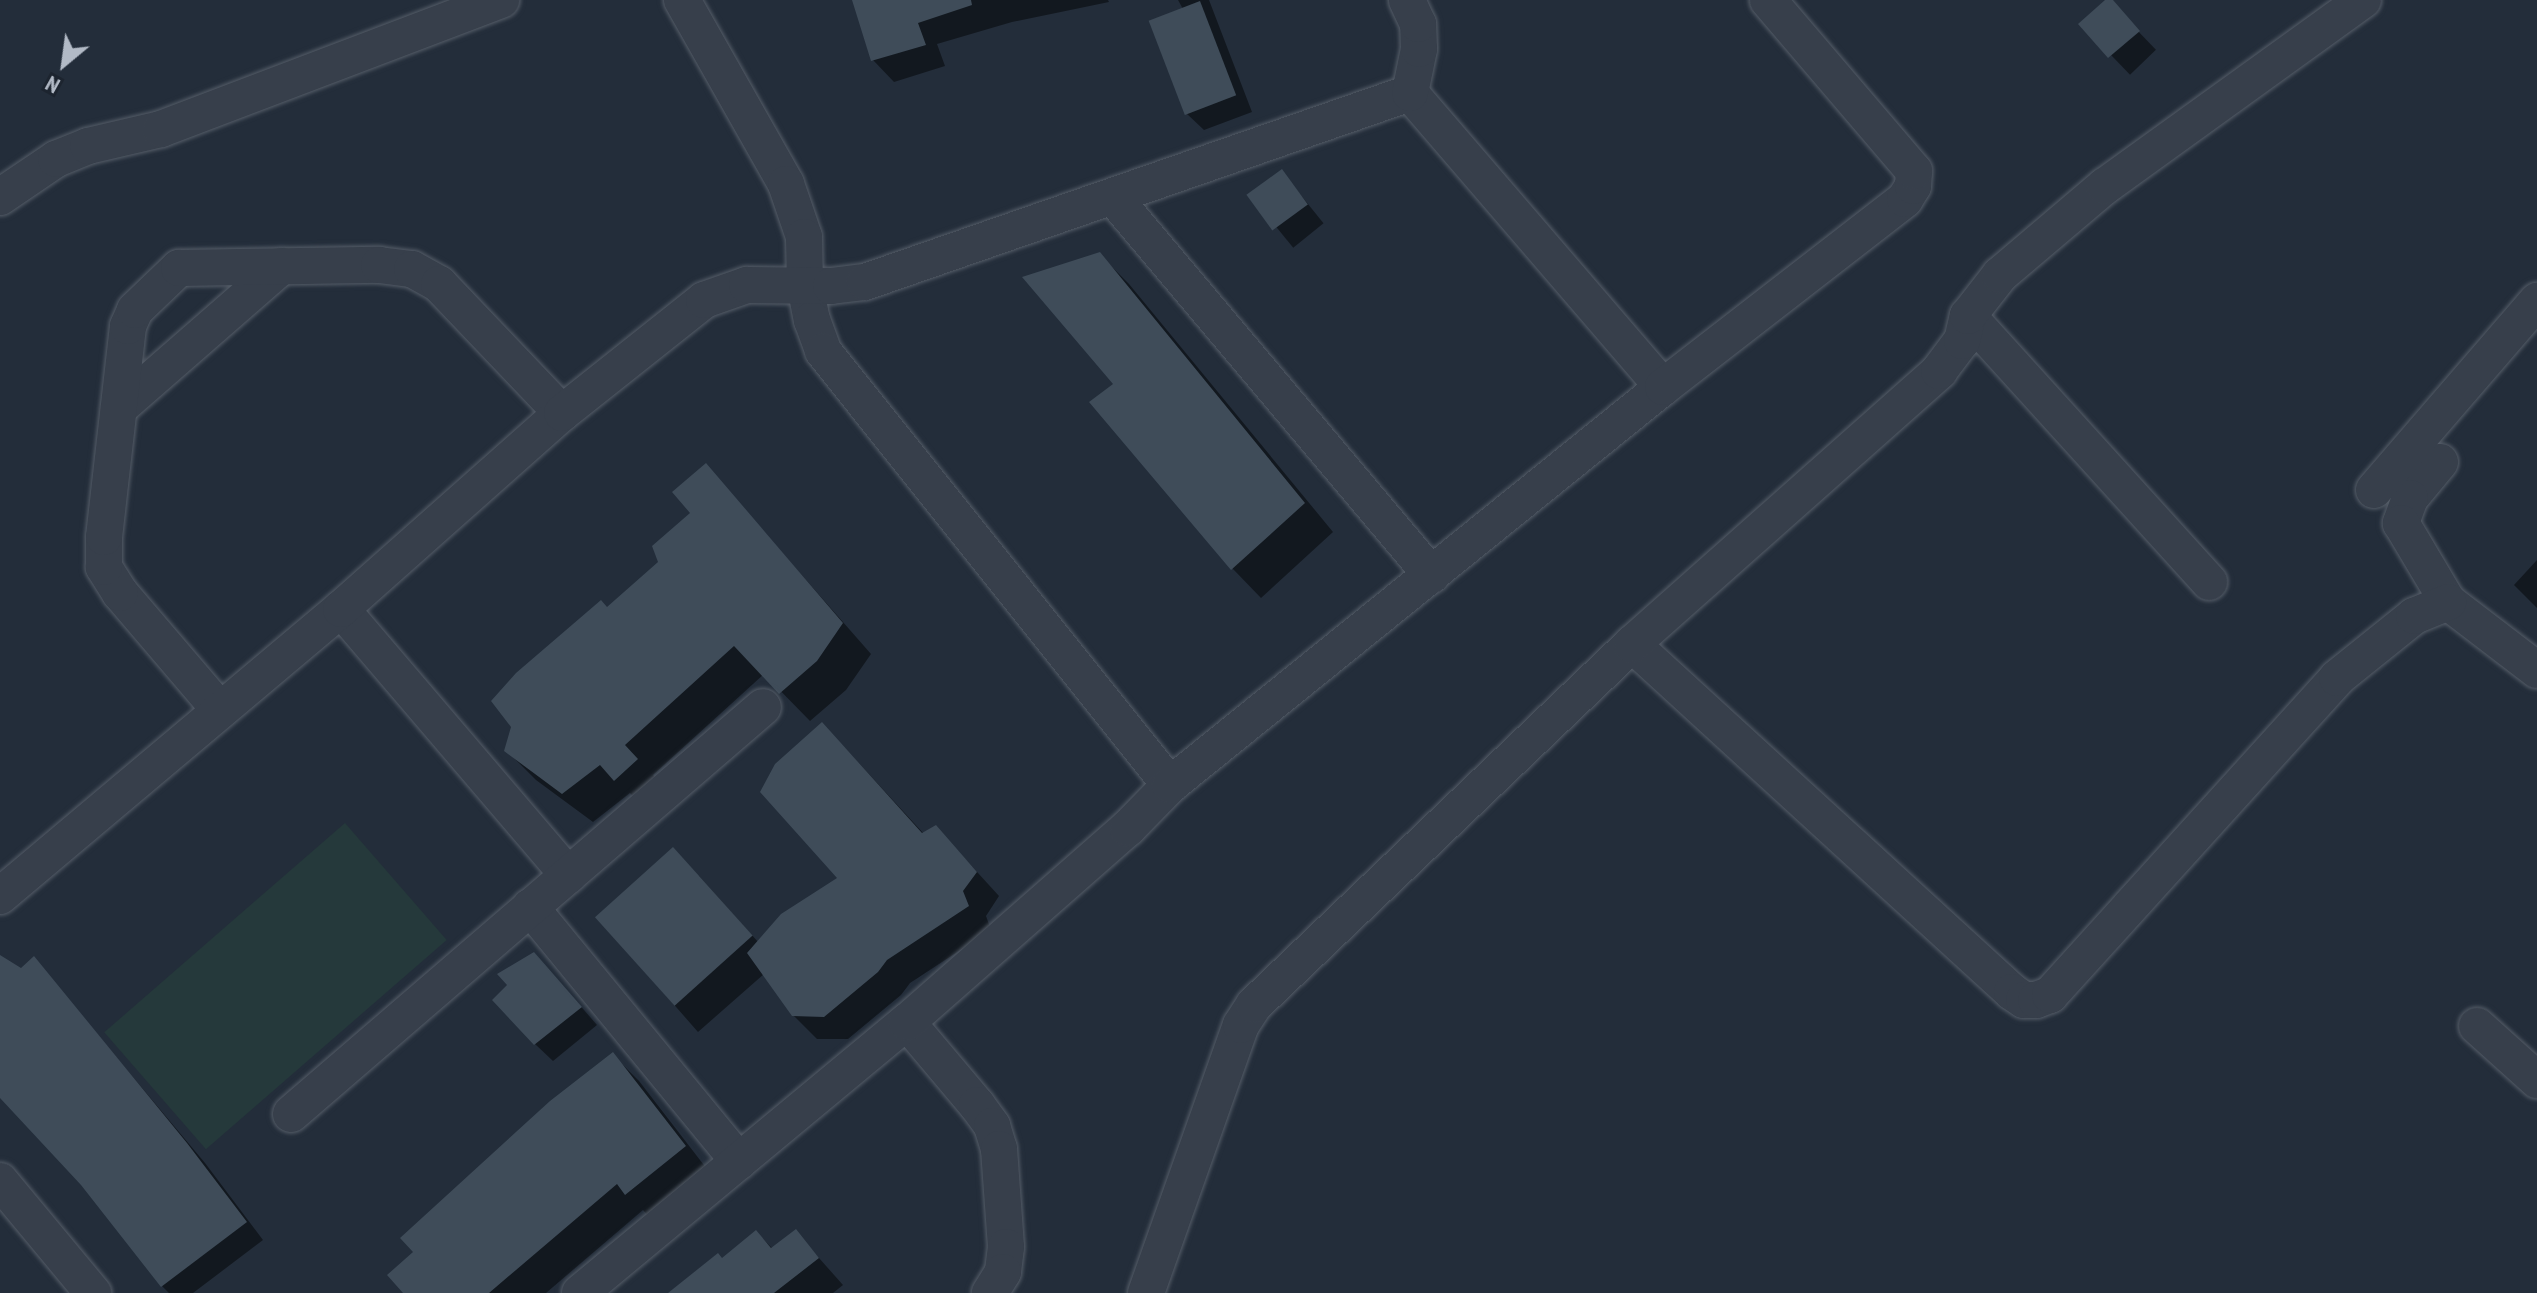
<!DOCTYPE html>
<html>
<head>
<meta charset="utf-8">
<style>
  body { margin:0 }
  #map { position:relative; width:2537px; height:1293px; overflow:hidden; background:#232d3a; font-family:"PT Sans Narrow",sans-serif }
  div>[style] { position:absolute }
  .green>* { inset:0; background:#25393b; transform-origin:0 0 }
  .shadow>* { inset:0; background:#0007; transform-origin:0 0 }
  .building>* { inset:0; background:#3f4c59; transform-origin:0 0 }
  .roads { filter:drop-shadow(0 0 2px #555d68) drop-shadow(0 0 2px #555d68) }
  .minor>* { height:36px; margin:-18px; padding:0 18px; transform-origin:18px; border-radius:18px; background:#373f4b }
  span { translate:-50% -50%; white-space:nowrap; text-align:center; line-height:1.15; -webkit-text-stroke:6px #1c242f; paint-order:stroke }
  .north { position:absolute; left:24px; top:24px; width:80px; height:80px; -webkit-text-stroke:6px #1c242f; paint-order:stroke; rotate:209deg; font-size:22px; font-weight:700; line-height:32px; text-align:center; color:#b2bac6 }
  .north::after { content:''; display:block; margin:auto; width:28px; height:36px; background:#b2bac6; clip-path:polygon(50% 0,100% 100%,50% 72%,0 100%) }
</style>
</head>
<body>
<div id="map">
  <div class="green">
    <i style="left:345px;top:823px;width:155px;height:319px;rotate:49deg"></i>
  </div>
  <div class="shadow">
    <i style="clip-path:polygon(854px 0,1108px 0,1109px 2px,1012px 22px,937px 44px,945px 66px,894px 82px,873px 60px)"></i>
    <i style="clip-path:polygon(1178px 0,1209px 0,1252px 112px,1204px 130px,1186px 113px,1183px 9px)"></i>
    <i style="left:2108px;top:0;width:69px;height:36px;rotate:46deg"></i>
    <i style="left:1282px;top:172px;width:66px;height:39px;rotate:51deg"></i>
    <i style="clip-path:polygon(1100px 255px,1129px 284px,1333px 532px,1261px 598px,1233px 569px,1092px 402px,1116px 384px)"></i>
    <i style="clip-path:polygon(706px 466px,871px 654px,846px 690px,810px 721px,764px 674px,653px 775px,666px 789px,645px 809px,630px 793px,593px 822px,536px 780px,506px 750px,607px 609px,660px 563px,693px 513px)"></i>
    <i style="clip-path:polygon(2537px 560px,2537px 608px,2514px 585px)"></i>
    <i style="clip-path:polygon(845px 748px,924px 834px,936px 827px,999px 896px,986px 916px,991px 930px,910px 983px,901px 995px,848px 1039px,817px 1039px,793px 1015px,764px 974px,698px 1032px,599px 919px,699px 876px,759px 943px,840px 879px)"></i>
    <i style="clip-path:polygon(34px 959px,205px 1163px,263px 1240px,193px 1293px,169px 1293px,162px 1286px,82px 1184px,0 1096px,0 974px,21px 970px)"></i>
    <i style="clip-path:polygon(551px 972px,597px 1025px,553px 1061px,535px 1044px)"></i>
    <i style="clip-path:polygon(613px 1055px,639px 1081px,710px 1173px,652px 1220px,643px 1210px,546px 1293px,406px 1293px,416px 1252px)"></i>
    <i style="clip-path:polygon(795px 1231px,843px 1285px,833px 1293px,684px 1293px,756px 1232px,773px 1249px)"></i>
  </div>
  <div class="building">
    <i style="clip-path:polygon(852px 0,971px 0,972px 5px,918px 23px,926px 45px,871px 61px)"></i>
    <i style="clip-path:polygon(2105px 0,2113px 0,2140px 31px,2108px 58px,2078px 24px)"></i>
    <i style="left:1200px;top:1px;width:101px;height:55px;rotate:69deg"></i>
    <i style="left:1282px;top:169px;width:44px;height:44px;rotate:54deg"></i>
    <i style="clip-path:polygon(1100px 252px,1305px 503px,1231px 570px,1089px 402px,1113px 384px,1022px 277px)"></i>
    <i style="clip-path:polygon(706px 463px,843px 623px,817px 661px,779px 694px,734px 646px,625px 745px,638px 759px,614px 781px,600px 765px,562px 794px,504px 751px,511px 727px,491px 701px,516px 673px,601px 600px,607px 607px,658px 562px,652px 546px,690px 513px,672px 492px)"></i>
    <i style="clip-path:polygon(822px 722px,922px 833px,936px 825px,977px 872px,963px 891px,969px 906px,887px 960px,878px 972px,824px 1017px,792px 1016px,747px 953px,781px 914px,837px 878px,760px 792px,775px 764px)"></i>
    <i style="left:673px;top:847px;width:119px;height:105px;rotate:48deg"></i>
    <i style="clip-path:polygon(534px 952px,582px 1007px,534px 1045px,492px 1000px,507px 985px,497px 974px)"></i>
    <i style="clip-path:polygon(0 955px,21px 968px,34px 956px,187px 1143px,247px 1222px,161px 1287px,81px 1185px,0 1098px)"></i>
    <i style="clip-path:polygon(613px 1052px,686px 1146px,625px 1195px,617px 1184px,489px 1293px,403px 1293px,387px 1275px,413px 1252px,400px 1238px,550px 1101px)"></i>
    <i style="clip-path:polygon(796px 1229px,819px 1258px,774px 1293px,668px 1293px,718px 1253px,722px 1258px,756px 1230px,771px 1248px)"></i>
  </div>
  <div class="roads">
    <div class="minor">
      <i style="left:682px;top:0;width:211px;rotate:60.5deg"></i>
      <i style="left:786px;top:184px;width:56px;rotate:71.2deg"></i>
      <i style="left:804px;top:237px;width:48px;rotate:88.8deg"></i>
      <i style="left:805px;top:285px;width:36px;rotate:79deg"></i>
      <i style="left:812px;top:320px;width:33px;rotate:70deg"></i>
      <i style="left:823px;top:351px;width:556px;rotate:51.36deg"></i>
      <i style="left:1410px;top:93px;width:388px;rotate:49.3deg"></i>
      <i style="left:0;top:197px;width:68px;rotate:-34.2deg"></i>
      <i style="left:56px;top:159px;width:35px;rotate:-22deg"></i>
      <i style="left:88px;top:146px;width:75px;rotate:-13.1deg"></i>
      <i style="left:161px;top:129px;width:364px;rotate:-20.8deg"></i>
      <i style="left:1114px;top:198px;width:493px;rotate:49.9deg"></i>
      <i style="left:1968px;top:316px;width:359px;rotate:47.8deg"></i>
      <i style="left:119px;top:408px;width:216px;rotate:-41.1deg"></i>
      <i style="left:2440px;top:462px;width:47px;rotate:129.8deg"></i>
      <i style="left:2410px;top:498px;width:27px;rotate:110deg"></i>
      <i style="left:2401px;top:523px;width:92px;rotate:59.3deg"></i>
      <i style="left:2448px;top:602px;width:112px;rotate:37.4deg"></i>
      <i style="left:2374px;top:490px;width:250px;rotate:-49.2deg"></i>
      <i style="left:341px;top:609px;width:350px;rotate:49.5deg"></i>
      <i style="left:1632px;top:644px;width:515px;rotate:42.48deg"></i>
      <i style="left:2012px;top:992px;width:14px;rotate:34deg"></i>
      <i style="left:2024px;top:1000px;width:12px"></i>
      <i style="left:2036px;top:1000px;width:15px;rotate:-20deg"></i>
      <i style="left:2050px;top:995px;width:428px;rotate:-47.8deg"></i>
      <i style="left:2337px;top:678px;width:99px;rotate:-38.8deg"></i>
      <i style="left:2414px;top:616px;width:37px;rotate:-22deg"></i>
      <i style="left:220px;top:710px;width:154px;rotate:-130.5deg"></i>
      <i style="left:120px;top:593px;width:31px;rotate:-122deg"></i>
      <i style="left:104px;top:567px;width:30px;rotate:-90deg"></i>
      <i style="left:104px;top:537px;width:212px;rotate:-83.5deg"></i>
      <i style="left:128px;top:326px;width:17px;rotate:-66deg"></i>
      <i style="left:135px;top:310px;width:61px;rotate:-43.7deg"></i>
      <i style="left:179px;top:268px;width:200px;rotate:-0.9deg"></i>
      <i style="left:379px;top:265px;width:33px;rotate:7deg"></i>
      <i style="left:412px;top:269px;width:31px;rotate:29deg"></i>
      <i style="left:439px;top:284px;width:178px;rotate:46.4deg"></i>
      <i style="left:0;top:896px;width:446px;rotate:-40.1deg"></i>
      <i style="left:341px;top:609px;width:295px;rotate:-41.6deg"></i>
      <i style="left:562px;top:413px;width:181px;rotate:-38.5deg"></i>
      <i style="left:704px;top:300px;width:46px;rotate:-19.2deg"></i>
      <i style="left:747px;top:285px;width:84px;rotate:0.7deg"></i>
      <i style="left:831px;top:286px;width:34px;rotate:-7deg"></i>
      <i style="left:865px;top:282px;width:577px;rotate:-19.13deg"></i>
      <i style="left:1410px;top:93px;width:45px;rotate:-78.4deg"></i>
      <i style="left:1419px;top:49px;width:25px;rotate:-92deg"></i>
      <i style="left:1418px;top:24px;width:26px;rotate:-115deg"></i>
      <i style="left:530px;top:907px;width:329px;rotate:50.6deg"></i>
      <i style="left:907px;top:1022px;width:109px;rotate:49.9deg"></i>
      <i style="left:977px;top:1105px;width:26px;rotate:54deg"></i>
      <i style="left:992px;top:1126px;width:24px;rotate:73deg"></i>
      <i style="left:999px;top:1149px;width:98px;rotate:85.9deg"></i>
      <i style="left:1006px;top:1247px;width:25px;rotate:97deg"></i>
      <i style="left:1003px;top:1272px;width:25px;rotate:122deg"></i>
      <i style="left:2477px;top:1026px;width:81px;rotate:42deg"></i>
      <i style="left:291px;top:1114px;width:623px;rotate:-40.77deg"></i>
      <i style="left:0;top:1181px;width:146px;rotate:50.3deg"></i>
      <i style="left:580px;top:1293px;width:425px;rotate:-39.7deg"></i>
      <i style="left:907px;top:1022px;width:294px;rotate:-41.3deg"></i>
      <i style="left:1128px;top:828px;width:60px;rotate:-45.7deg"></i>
      <i style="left:1170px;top:785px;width:634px;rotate:-38.91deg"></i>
      <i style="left:1663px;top:387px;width:306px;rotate:-37.8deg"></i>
      <i style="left:1905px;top:199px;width:15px;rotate:-58deg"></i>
      <i style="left:1913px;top:186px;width:15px;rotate:-86deg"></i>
      <i style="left:1914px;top:171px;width:225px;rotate:-130.5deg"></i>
      <i style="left:1146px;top:1293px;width:284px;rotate:-70.5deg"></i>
      <i style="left:1241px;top:1025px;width:24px;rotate:-57deg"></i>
      <i style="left:1254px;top:1005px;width:523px;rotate:-43.68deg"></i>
      <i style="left:1632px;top:644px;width:411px;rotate:-41.6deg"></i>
      <i style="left:1939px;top:371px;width:38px;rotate:-53deg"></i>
      <i style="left:1962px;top:341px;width:26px;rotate:-77deg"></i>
      <i style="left:1968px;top:316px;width:52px;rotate:-52deg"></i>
      <i style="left:2000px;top:275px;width:138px;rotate:-40.3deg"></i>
      <i style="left:2105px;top:186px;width:318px;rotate:-35.8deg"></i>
    </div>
  </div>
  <div class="north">N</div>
</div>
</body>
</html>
